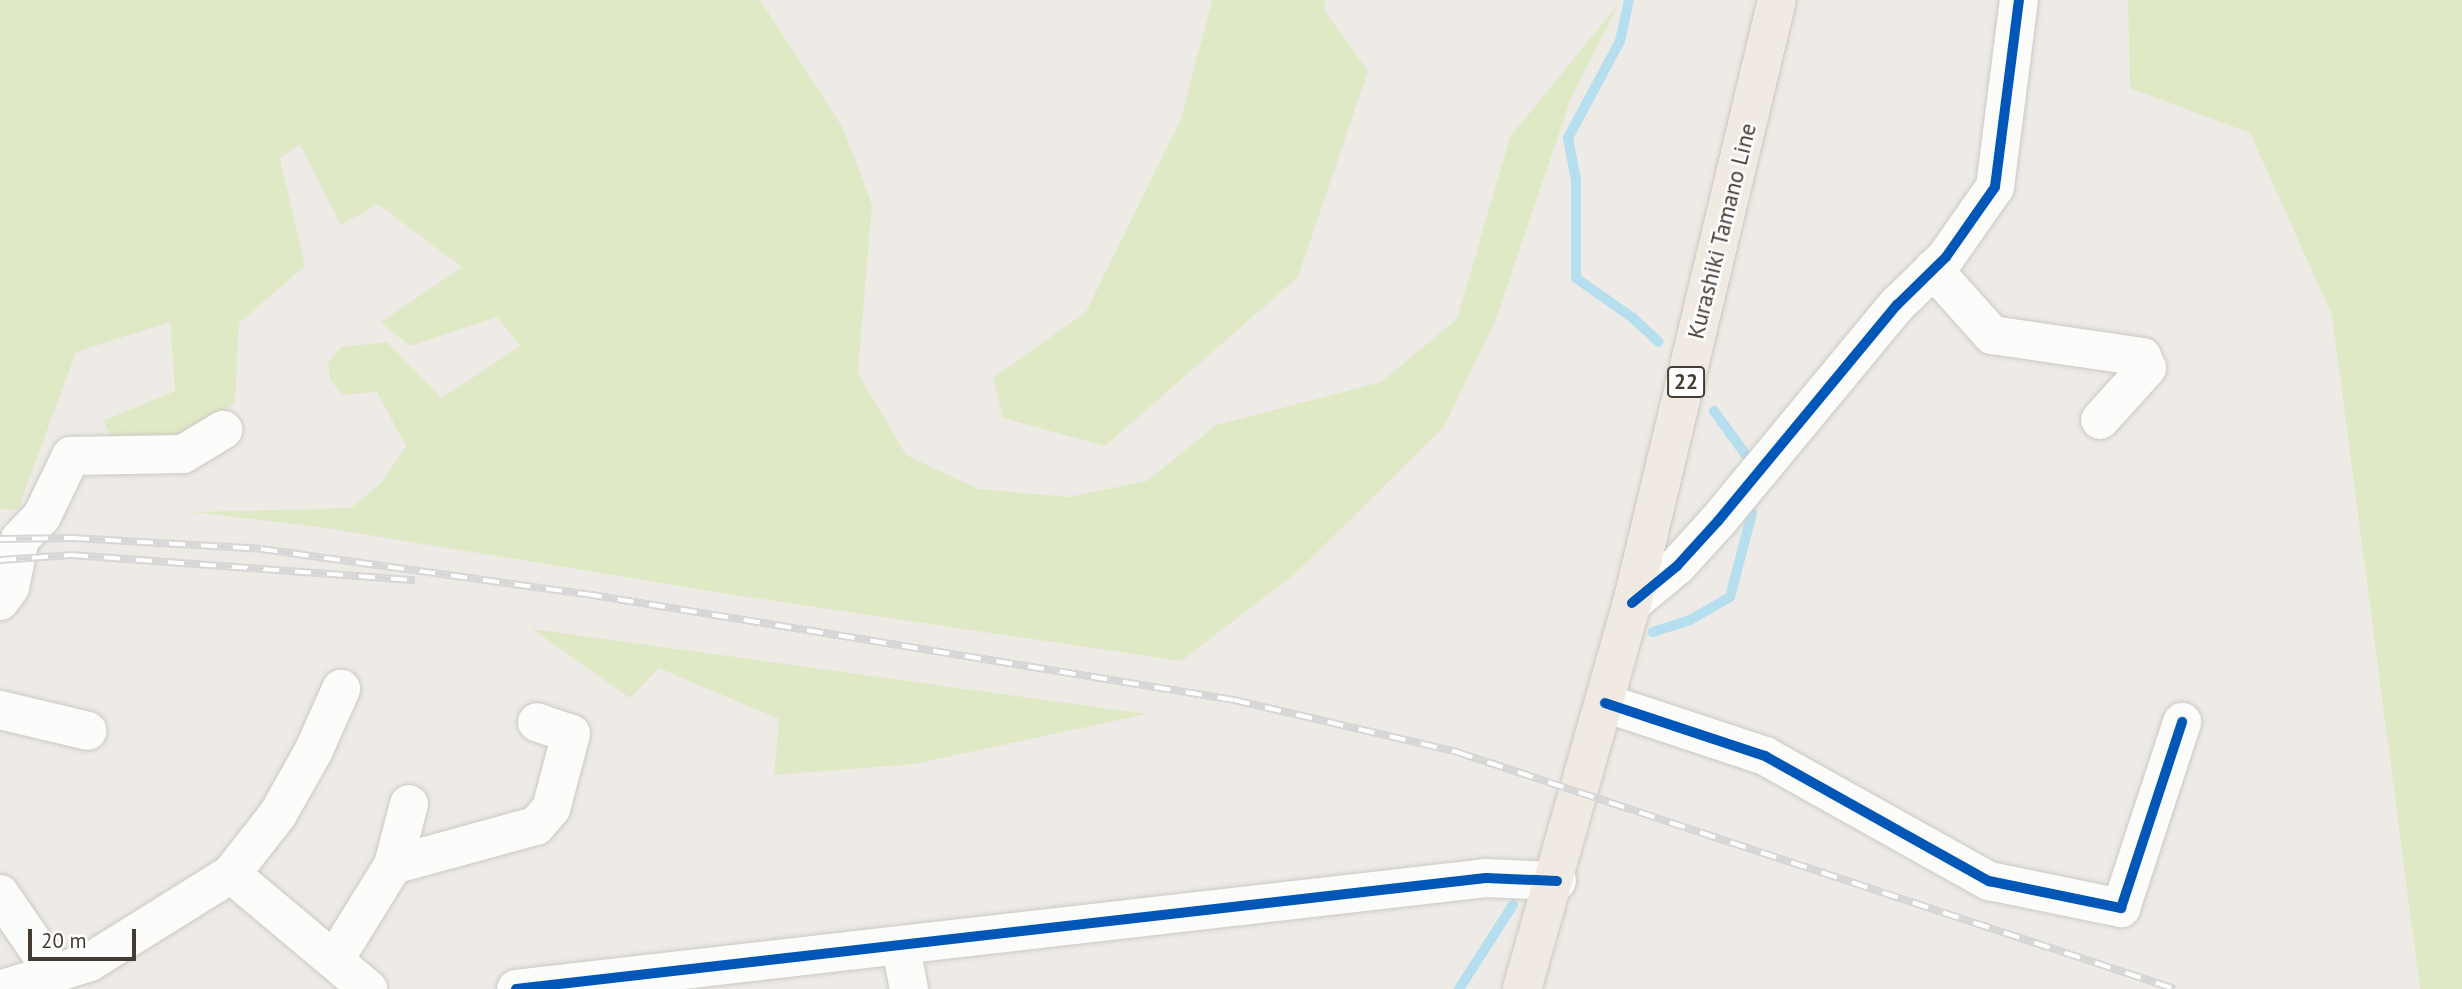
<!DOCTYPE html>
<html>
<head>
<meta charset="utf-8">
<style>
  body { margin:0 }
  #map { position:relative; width:2462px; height:989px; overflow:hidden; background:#eeebe6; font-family:"PT Sans",sans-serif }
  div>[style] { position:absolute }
  .green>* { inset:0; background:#e0e9c5 }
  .stream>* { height:10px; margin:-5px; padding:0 5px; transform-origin:5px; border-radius:5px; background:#b5deee }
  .roads { filter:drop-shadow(0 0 2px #ccc9c4) drop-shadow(0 0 2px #ccc9c4) }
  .minor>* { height:38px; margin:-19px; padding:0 19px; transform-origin:19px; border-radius:19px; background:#fcfcfb }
  .major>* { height:38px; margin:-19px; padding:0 19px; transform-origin:19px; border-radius:19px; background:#f1eae2 }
  .rail>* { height:8px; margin-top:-4px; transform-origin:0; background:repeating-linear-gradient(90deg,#fff 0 16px,#d8d7d7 0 32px); box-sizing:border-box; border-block:2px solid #d8d7d7 }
  .cycleway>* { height:10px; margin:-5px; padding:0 5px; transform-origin:5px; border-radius:5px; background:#0057b8 }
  span { translate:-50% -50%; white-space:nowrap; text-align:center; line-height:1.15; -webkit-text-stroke:5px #fff; paint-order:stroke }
  .shield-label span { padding:2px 5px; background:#fff; border:2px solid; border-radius:5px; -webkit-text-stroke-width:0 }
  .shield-label { font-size:21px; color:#443c33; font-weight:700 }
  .street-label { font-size:23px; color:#443c33 }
  .scale { position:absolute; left:28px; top:929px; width:108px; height:32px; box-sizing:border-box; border:4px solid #443c33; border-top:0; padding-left:9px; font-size:21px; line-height:24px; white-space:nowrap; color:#443c33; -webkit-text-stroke:5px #fff; paint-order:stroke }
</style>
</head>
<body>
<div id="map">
  <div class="green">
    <i style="clip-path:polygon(0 0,760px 0,843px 128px,872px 205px,858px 373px,906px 455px,978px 489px,1069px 497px,1147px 481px,1216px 425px,1381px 382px,1457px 319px,1510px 137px,1619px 3px,1571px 98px,1496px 319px,1444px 427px,1296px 573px,1181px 661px,735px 595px,320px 527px,191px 512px,351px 508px,381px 483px,406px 446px,377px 392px,343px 395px,330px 380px,328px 363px,341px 347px,387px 342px,442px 398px,520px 346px,497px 317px,410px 346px,381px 322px,462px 267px,378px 204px,341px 225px,300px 144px,280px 158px,305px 266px,239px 323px,235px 403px,183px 438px,112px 437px,103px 421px,175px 391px,170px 322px,76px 352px,18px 509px,0 509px)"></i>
    <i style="clip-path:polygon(1212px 0,1325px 0,1324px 10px,1368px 71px,1298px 277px,1105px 446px,1003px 418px,993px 378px,1086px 312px,1181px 119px)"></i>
    <i style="clip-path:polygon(2128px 0,2462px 0,2462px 989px,2420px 989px,2332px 315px,2250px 133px,2130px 88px)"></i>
    <i style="clip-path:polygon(532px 629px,1147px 714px,914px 764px,774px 775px,779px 719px,659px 668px,630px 698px)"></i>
  </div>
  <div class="stream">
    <i style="left:1629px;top:0;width:42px;rotate:102.4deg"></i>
    <i style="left:1620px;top:41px;width:110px;rotate:118.2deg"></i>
    <i style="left:1568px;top:138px;width:43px;rotate:79.2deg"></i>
    <i style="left:1576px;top:180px;width:98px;rotate:90deg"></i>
    <i style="left:1576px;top:278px;width:70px;rotate:35.1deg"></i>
    <i style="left:1633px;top:318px;width:35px;rotate:43deg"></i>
    <i style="left:1714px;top:411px;width:54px;rotate:54deg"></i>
    <i style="left:1653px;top:632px;width:39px;rotate:-18deg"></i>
    <i style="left:1690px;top:620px;width:46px;rotate:-29.9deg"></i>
    <i style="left:1730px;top:597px;width:87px;rotate:-75.3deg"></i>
    <i style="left:1459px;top:989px;width:100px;rotate:-57.3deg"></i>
  </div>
  <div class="roads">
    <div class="minor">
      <i style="left:1933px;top:269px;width:89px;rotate:48.2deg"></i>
      <i style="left:1992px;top:335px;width:152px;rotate:8.3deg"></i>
      <i style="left:2142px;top:357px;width:12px;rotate:66deg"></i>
      <i style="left:2147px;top:368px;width:70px;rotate:132.1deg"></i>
      <i style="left:0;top:601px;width:17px;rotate:-54deg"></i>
      <i style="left:10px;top:587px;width:49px;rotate:-78.2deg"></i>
      <i style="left:20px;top:539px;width:32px;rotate:-46deg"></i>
      <i style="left:42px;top:516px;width:67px;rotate:-64.2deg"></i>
      <i style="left:71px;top:456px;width:112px;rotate:-1deg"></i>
      <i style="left:183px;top:454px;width:47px;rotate:-31deg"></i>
      <i style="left:1632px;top:603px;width:58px;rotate:-39.4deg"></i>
      <i style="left:1677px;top:566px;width:61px;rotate:-47.7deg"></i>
      <i style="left:1718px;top:521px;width:281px;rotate:-50.4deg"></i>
      <i style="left:1897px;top:305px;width:69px;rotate:-44.4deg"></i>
      <i style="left:1946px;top:257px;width:85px;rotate:-55deg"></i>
      <i style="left:1995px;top:187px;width:189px;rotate:-82.7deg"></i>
      <i style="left:1605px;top:703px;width:169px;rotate:18.3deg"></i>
      <i style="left:1765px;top:756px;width:257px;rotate:29.2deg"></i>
      <i style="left:1989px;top:881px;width:135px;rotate:11.6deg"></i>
      <i style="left:2121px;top:908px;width:196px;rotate:-71.8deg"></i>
      <i style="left:0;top:710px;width:90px;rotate:13.4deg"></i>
      <i style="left:393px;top:865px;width:148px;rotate:-15.3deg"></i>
      <i style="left:536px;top:826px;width:23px;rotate:-49deg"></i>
      <i style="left:551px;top:809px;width:78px;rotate:-75.1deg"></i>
      <i style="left:571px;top:734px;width:36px;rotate:-161deg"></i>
      <i style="left:231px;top:874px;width:179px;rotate:40deg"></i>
      <i style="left:0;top:894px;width:96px;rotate:55.6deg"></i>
      <i style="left:901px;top:948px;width:42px;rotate:79deg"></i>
      <i style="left:335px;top:959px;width:110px;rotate:-58.3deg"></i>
      <i style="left:393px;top:865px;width:63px;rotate:-75.3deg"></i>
      <i style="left:3px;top:989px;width:91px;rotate:-17.2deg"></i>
      <i style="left:90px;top:962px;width:166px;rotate:-32deg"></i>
      <i style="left:231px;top:874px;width:76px;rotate:-51.9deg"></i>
      <i style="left:278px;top:814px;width:73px;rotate:-60.6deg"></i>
      <i style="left:314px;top:750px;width:67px;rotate:-66.1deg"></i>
      <i style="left:516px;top:989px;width:976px;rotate:-6.53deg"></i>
      <i style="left:1486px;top:878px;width:71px;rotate:2.4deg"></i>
    </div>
    <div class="major">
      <i style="left:1522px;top:989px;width:401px;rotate:-74.1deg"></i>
      <i style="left:1632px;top:603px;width:620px;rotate:-76.48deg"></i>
    </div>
  </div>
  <div class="rail">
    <i style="left:0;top:539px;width:73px;rotate:-0.8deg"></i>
    <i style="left:73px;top:538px;width:188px;rotate:3.3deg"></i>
    <i style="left:261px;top:549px;width:328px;rotate:7.9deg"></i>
    <i style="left:586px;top:594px;width:657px;rotate:9.29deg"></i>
    <i style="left:1234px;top:700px;width:229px;rotate:13.1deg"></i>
    <i style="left:1457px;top:752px;width:756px;rotate:18.27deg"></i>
    <i style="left:0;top:560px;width:72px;rotate:-4deg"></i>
    <i style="left:72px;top:555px;width:344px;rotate:4.2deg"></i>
  </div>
  <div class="cycleway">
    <i style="left:1632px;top:603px;width:58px;rotate:-39.4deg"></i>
    <i style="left:1677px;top:566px;width:61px;rotate:-47.7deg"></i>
    <i style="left:1718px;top:521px;width:281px;rotate:-50.4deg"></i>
    <i style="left:1897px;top:305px;width:69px;rotate:-44.4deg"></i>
    <i style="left:1946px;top:257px;width:85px;rotate:-55deg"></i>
    <i style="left:1995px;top:187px;width:189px;rotate:-82.7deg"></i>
    <i style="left:1605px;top:703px;width:169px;rotate:18.3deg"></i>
    <i style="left:1765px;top:756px;width:257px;rotate:29.2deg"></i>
    <i style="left:1989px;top:881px;width:135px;rotate:11.6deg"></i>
    <i style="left:2121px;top:908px;width:196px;rotate:-71.8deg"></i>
    <i style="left:516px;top:989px;width:976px;rotate:-6.53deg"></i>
    <i style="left:1486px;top:878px;width:71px;rotate:2.4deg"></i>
  </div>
  <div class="shield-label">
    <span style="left:1686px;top:382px">22</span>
  </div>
  <div class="street-label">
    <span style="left:1722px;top:231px;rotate:-76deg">Kurashiki Tamano Line</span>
  </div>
  <div class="scale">20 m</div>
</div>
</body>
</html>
